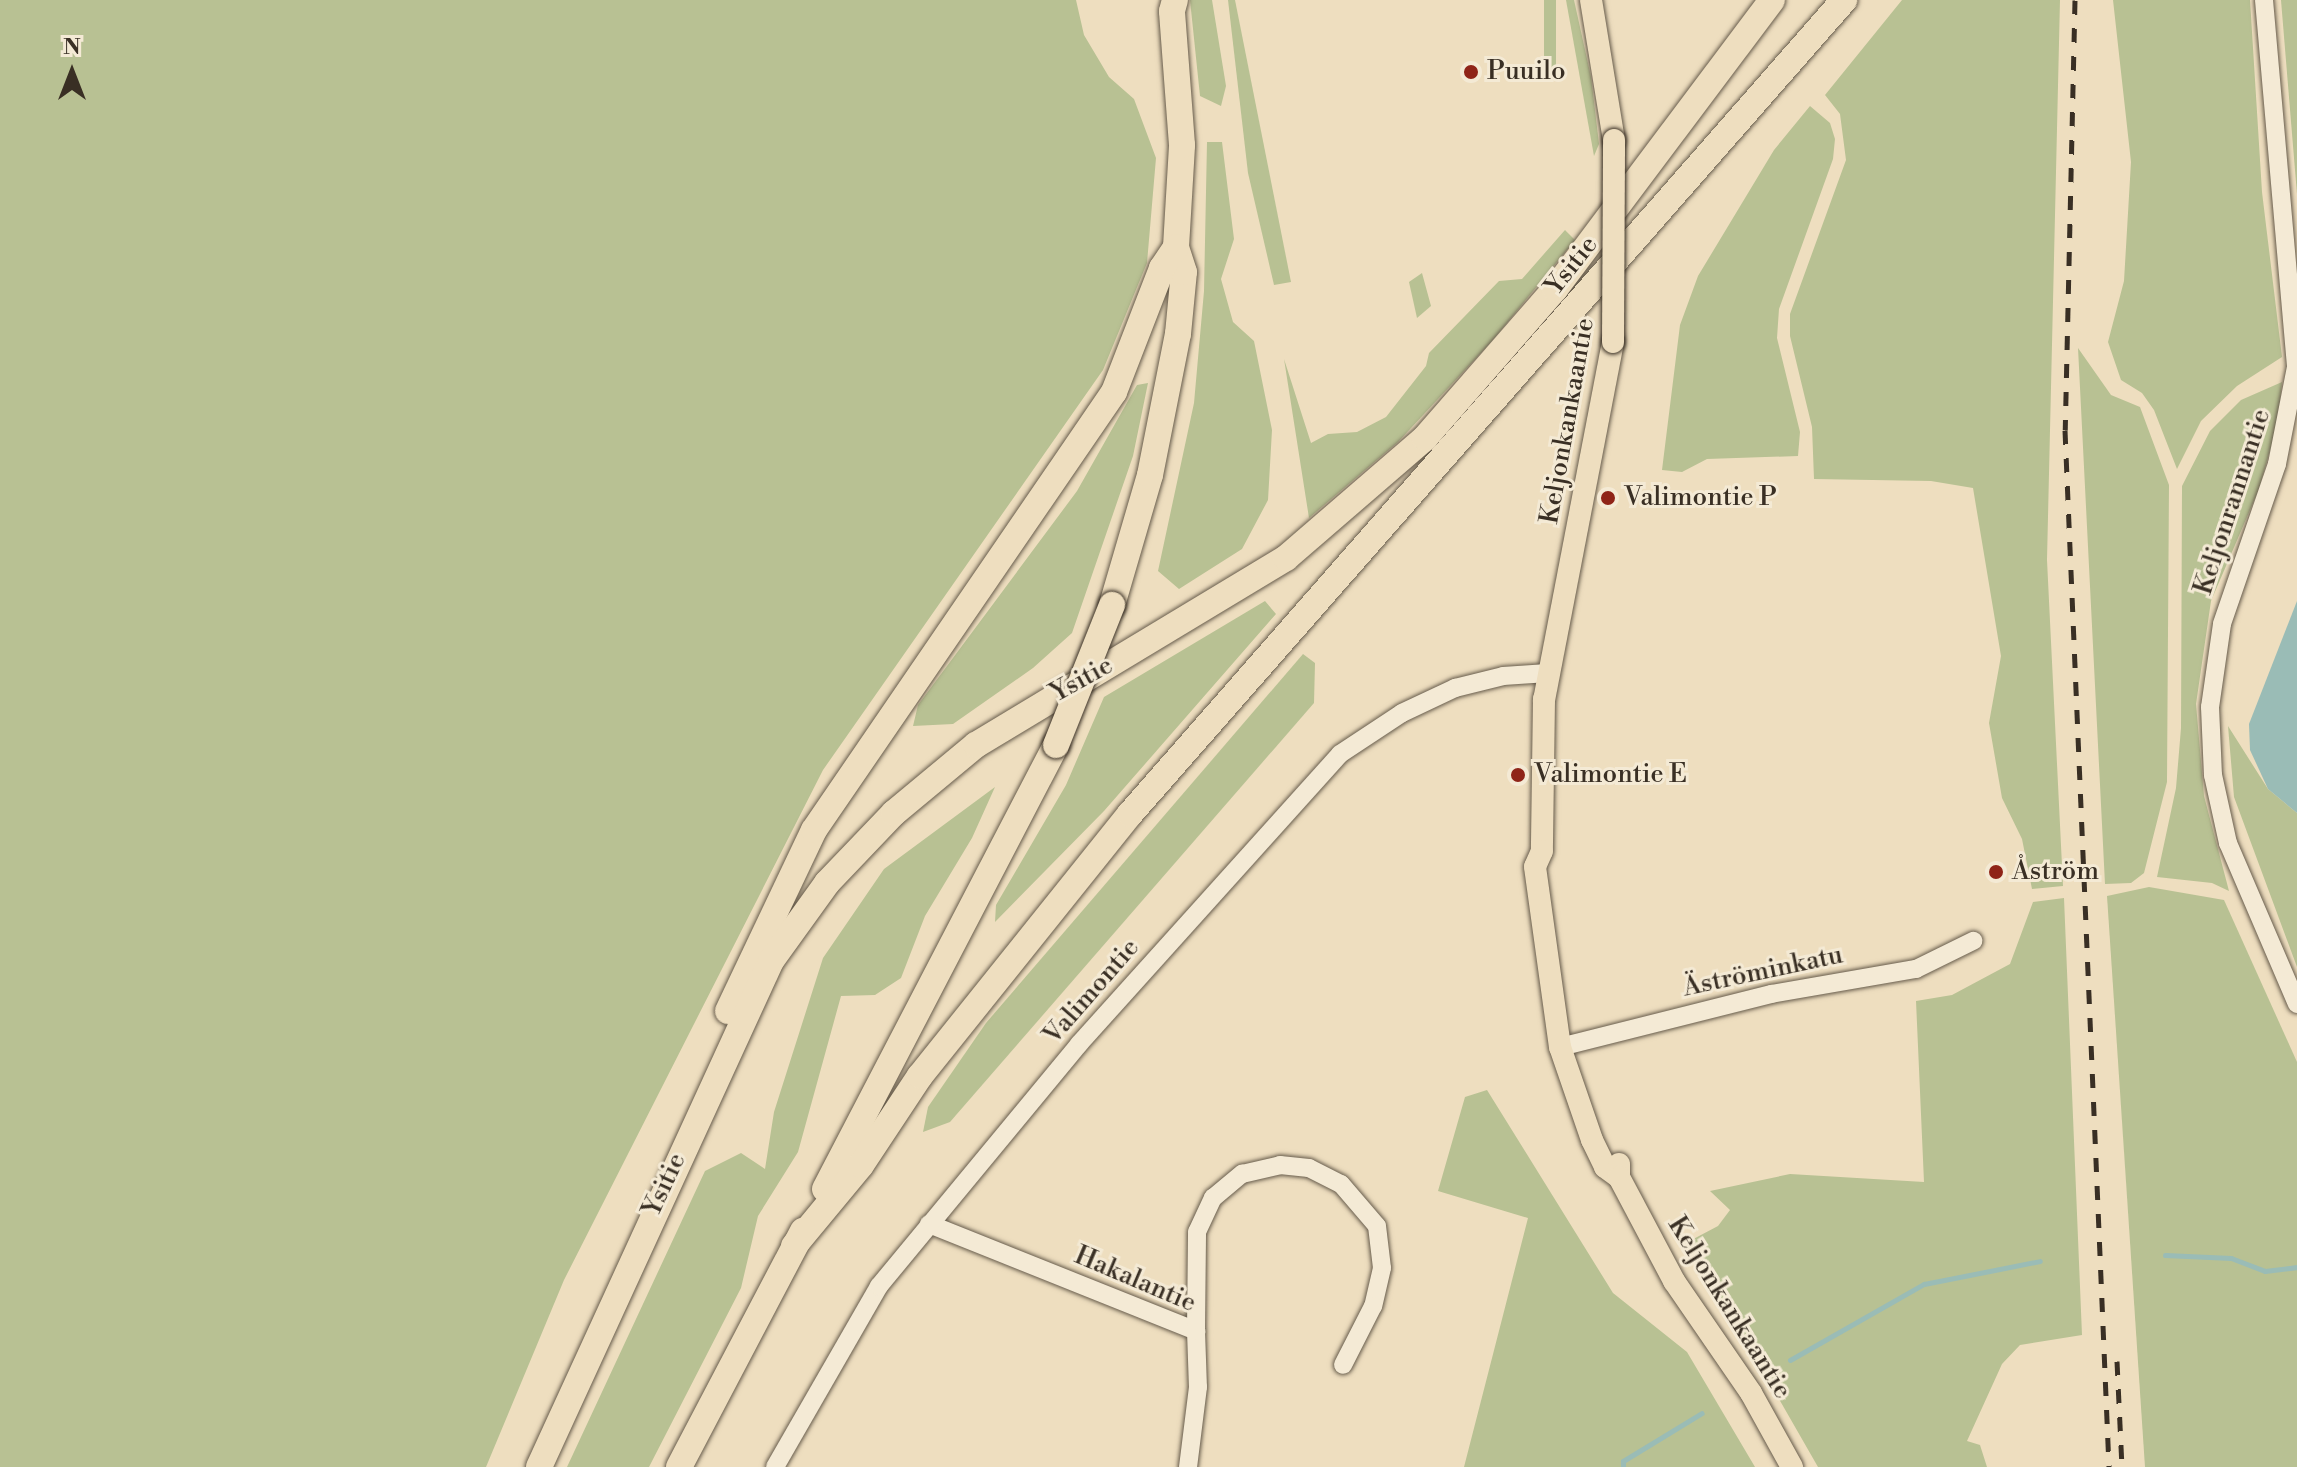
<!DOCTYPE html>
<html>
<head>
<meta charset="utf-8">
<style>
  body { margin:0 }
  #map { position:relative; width:2297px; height:1467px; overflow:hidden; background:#eedebf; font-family:"Libre Bodoni",serif }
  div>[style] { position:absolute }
  .green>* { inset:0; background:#b8c193; transform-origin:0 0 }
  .water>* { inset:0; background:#9abcb6 }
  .stream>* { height:5px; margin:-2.5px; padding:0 2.5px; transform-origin:2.5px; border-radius:2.5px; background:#9abcb6 }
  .roads { filter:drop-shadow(0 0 2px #665b4b) drop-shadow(0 0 2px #665b4b) }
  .minor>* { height:18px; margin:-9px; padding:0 9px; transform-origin:9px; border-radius:9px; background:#f4ead5 }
  .major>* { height:22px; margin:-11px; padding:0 11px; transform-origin:11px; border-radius:11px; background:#eedebf }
  .highway>* { height:26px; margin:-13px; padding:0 13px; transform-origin:13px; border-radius:13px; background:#eedebf }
  .rail>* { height:5px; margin-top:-2.5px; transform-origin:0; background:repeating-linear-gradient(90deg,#392f24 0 14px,transparent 0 28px) }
  .bridges { filter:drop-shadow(0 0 2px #392f24) drop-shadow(0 0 2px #392f24) }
  .major-bridge>* { height:22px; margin:-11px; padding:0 11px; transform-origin:11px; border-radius:11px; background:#eedebf }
  .highway-bridge>* { height:26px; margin:-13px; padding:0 13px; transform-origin:13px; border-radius:13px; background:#eedebf }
  .dots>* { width:22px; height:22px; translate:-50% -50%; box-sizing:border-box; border:4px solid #f4ead5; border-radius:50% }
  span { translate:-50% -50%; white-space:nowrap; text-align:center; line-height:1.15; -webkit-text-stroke:6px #f4ead5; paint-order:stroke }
  .poi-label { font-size:26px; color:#392f24 }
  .left { translate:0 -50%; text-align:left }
  .street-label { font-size:26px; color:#392f24 }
  .north { position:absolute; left:32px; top:32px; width:80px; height:80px; -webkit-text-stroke:6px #f4ead5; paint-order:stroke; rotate:0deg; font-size:22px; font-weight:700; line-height:32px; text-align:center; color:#392f24 }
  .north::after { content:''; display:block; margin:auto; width:28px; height:36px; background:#392f24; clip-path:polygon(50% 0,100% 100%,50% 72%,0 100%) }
</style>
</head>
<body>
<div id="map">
  <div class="green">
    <i style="clip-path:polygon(0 0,1076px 0,1084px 35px,1109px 77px,1134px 99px,1156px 158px,1147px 263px,1103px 370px,823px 770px,564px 1280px,486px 1467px,0 1467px)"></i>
    <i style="clip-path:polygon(1190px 0,1212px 0,1226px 86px,1221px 106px,1200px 96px)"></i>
    <i style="clip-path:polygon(1228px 0,1235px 0,1291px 282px,1274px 285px,1248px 173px)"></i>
    <i style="left:1544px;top:0;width:12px;height:77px"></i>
    <i style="clip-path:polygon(1566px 0,1574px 0,1591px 77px,1599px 144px,1594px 156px)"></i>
    <i style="clip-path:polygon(1902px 0,2060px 0,2047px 560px,2063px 886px,2032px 889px,2022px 839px,2002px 798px,1989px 723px,2001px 656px,1973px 488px,1931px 481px,1814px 479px,1812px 427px,1790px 336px,1790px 314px,1846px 160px,1840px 114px,1825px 95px)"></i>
    <i style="clip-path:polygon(2113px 0,2250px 0,2262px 192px,2282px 357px,2237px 386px,2201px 421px,2177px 469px,2154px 410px,2142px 393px,2121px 380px,2108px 342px,2124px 281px,2131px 162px)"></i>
    <i style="clip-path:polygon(2281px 0,2297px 0,2297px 194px,2295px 170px)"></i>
    <i style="clip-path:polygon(1810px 106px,1830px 123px,1835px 139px,1833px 159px,1779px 309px,1777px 338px,1800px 432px,1798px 456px,1707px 459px,1682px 472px,1662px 470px,1680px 325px,1698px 276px,1774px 150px)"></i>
    <i style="clip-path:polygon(1207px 142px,1222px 142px,1234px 239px,1221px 279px,1233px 322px,1254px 341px,1272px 430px,1268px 500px,1242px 549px,1179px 589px,1158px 571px,1194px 403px,1204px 291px)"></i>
    <i style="clip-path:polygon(1565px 230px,1575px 240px,1492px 341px,1398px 442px,1309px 518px,1284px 359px,1311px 443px,1328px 434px,1357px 432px,1386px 417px,1426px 366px,1429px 353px,1499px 281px,1522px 279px)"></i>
    <i style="clip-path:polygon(1422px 273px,1431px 306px,1417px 318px,1409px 282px)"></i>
    <i style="clip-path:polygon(2078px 348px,2111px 395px,2140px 407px,2169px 485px,2167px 782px,2144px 873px,2131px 883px,2105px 884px)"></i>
    <i style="clip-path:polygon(2282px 382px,2278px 422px,2259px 489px,2211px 601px,2196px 704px,2204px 796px,2229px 891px,2212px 883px,2157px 877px,2176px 788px,2181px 728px,2182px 486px,2210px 431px,2241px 400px)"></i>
    <i style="clip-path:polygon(1148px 383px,1133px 456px,1072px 633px,1033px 668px,953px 724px,913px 726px,918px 705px,1077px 491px,1137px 385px)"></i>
    <i style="clip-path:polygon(1265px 601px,1276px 614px,1104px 811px,995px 922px,996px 905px,1066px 785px,1104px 697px)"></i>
    <i style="clip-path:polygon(1303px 654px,1315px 663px,1314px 703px,950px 1122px,923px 1132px,928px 1107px,986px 1023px)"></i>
    <i style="clip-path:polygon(2228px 726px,2268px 789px,2297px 813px,2297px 967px,2234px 797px)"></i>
    <i style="clip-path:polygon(995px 787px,972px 838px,925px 916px,901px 978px,875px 995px,841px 996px,798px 1152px,758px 1216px,741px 1288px,649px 1467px,567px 1467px,705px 1171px,741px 1153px,765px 1169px,774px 1112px,823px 958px,884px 869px)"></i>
    <i style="clip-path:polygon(2149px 887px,2224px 900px,2297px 1062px,2297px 1467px,2145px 1467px,2107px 896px)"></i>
    <i style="clip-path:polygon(2064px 898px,2082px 1335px,2020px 1345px,2002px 1364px,1967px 1441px,1980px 1445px,1987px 1467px,1818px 1467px,1709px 1277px,1682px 1245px,1718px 1226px,1730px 1210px,1710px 1191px,1790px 1174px,1924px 1182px,1916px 1001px,1952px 995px,2010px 964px,2033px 902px)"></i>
    <i style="clip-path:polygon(1487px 1090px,1613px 1293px,1687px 1352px,1755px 1467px,1464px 1467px,1528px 1218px,1438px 1191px,1465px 1097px)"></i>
  </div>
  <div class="water">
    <i style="clip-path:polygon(2297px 601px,2297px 813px,2268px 789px,2250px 750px,2249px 724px)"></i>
  </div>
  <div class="stream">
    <i style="left:2165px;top:1255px;width:66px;rotate:2.6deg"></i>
    <i style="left:2231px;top:1258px;width:36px;rotate:21deg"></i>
    <i style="left:2265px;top:1271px;width:32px;rotate:-7deg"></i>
    <i style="left:1790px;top:1360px;width:154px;rotate:-29.6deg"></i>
    <i style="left:1924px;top:1284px;width:118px;rotate:-11.2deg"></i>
    <i style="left:1623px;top:1467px;width:6px;rotate:-90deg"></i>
    <i style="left:1623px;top:1461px;width:92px;rotate:-31.3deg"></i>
  </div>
  <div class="roads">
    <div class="minor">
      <i style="left:2264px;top:0;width:368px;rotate:85deg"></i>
      <i style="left:2296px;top:367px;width:99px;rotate:101.1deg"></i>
      <i style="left:2277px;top:464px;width:169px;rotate:109deg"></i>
      <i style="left:2222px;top:624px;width:84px;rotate:98.2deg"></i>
      <i style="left:2210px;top:707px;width:68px;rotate:87.5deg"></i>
      <i style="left:2213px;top:775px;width:70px;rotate:77.6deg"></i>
      <i style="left:2228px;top:843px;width:175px;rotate:66.8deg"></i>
      <i style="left:1560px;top:1047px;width:218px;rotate:-14.1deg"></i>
      <i style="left:1771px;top:994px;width:147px;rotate:-9.8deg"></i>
      <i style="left:1916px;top:969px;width:64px;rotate:-26.2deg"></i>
      <i style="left:929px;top:1224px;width:288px;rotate:21.8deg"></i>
      <i style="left:1196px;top:1331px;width:56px;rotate:88deg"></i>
      <i style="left:1198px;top:1387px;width:81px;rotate:97.1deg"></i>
      <i style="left:1196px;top:1331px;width:99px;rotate:-89.4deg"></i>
      <i style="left:1197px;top:1232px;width:38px;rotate:-65deg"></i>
      <i style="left:1213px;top:1198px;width:38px;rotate:-40deg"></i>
      <i style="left:1242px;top:1174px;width:39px;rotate:-13deg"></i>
      <i style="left:1280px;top:1165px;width:29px;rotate:6deg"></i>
      <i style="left:1309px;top:1168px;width:36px;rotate:27deg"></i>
      <i style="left:1341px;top:1184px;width:55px;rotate:49.4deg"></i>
      <i style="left:1377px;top:1226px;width:42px;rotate:83.2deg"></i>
      <i style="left:1382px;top:1268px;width:39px;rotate:103deg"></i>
      <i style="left:1373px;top:1306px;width:66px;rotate:117deg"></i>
      <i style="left:775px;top:1467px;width:209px;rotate:-60.1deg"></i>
      <i style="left:879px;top:1286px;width:314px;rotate:-50.4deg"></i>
      <i style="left:1079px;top:1044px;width:390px;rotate:-48deg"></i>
      <i style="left:1340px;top:754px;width:74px;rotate:-33.5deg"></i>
      <i style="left:1402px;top:713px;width:59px;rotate:-25.3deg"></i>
      <i style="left:1455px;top:688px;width:49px;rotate:-14deg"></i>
      <i style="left:1503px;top:676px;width:45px;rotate:-3.8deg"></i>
    </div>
    <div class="major">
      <i style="left:1591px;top:0;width:142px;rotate:80.7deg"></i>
      <i style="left:1613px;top:342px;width:364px;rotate:100.9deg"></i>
      <i style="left:1544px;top:699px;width:152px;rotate:90.8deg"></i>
      <i style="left:1542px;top:851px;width:17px;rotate:114deg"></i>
      <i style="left:1535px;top:867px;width:182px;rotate:82.1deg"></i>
      <i style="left:1560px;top:1047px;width:98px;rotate:71deg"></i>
      <i style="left:1592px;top:1140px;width:30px;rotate:64deg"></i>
      <i style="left:1605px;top:1167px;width:17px;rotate:36deg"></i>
      <i style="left:1619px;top:1164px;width:13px;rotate:90deg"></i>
      <i style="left:1619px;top:1177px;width:118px;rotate:62.1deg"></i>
      <i style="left:1674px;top:1281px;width:136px;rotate:55.5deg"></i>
      <i style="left:1751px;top:1393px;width:85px;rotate:61deg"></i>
    </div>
    <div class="highway">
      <i style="left:1112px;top:605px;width:135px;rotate:-73.7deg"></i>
      <i style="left:1150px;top:475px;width:144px;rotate:-78.8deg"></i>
      <i style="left:1178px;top:334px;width:62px;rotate:-84.5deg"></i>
      <i style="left:1184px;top:272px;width:26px;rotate:-108deg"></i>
      <i style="left:1176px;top:247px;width:102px;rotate:-86.6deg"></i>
      <i style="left:1182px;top:145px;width:134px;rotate:-94.3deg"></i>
      <i style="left:1172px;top:11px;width:11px;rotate:-75deg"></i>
      <i style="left:728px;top:1011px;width:200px;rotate:-64.6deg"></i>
      <i style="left:814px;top:830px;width:531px;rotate:-55.59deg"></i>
      <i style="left:1114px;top:392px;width:133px;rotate:-68.8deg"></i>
      <i style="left:1162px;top:268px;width:25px;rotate:-56deg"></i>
      <i style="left:825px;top:1189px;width:500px;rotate:-62.51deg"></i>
      <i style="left:794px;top:1246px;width:105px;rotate:-50.4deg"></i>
      <i style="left:861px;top:1165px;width:107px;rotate:-56.5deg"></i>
      <i style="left:920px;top:1076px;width:336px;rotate:-51.3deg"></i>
      <i style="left:1130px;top:814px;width:1083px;rotate:-48.74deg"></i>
      <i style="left:539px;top:1467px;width:557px;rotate:-65.37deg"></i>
      <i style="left:771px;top:961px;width:96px;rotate:-54.3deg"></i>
      <i style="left:827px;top:883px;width:97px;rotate:-46.3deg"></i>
      <i style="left:894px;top:813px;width:107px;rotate:-39.7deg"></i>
      <i style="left:976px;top:745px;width:362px;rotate:-31.1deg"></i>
      <i style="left:1286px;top:558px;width:184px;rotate:-40.8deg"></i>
      <i style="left:1425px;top:438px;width:198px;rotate:-48.9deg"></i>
      <i style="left:1555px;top:289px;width:361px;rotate:-53.1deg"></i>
      <i style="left:679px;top:1467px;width:267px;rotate:-62.3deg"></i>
    </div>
  </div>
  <div class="rail">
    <i style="left:2075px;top:0;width:430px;rotate:91.3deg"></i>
    <i style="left:2065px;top:430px;width:1038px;rotate:87.57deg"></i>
    <i style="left:2117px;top:1361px;width:106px;rotate:87.3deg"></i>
  </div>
  <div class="bridges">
    <div class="major-bridge">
      <i style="left:1613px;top:342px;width:202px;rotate:-89.7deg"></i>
    </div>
    <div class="highway-bridge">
      <i style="left:1056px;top:745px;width:151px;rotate:-68.2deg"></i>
    </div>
  </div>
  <div class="dots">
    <i style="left:1471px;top:72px;background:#8f2418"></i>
    <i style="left:1608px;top:498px;background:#8f2418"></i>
    <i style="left:1518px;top:775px;background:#8f2418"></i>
    <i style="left:1996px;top:872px;background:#8f2418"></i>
  </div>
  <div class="poi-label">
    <span class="left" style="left:1487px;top:72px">Puuilo</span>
    <span class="left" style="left:1624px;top:498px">Valimontie P</span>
    <span class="left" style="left:1534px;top:775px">Valimontie E</span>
    <span class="left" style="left:2012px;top:872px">Åström</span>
  </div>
  <div class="street-label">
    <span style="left:1572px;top:266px;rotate:-52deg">Ysitie</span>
    <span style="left:1568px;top:421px;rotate:-80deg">Keljonkankaantie</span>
    <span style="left:2233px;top:502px;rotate:-72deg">Keljonrannantie</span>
    <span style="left:1082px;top:680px;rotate:-29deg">Ysitie</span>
    <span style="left:1763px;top:972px;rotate:-12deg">Äströminkatu</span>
    <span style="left:1092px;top:992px;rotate:-49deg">Valimontie</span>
    <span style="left:665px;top:1185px;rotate:-65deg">Ysitie</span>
    <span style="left:1135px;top:1280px;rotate:23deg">Hakalantie</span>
    <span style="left:1729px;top:1308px;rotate:58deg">Keljonkankaantie</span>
  </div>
  <div class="north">N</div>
</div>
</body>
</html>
